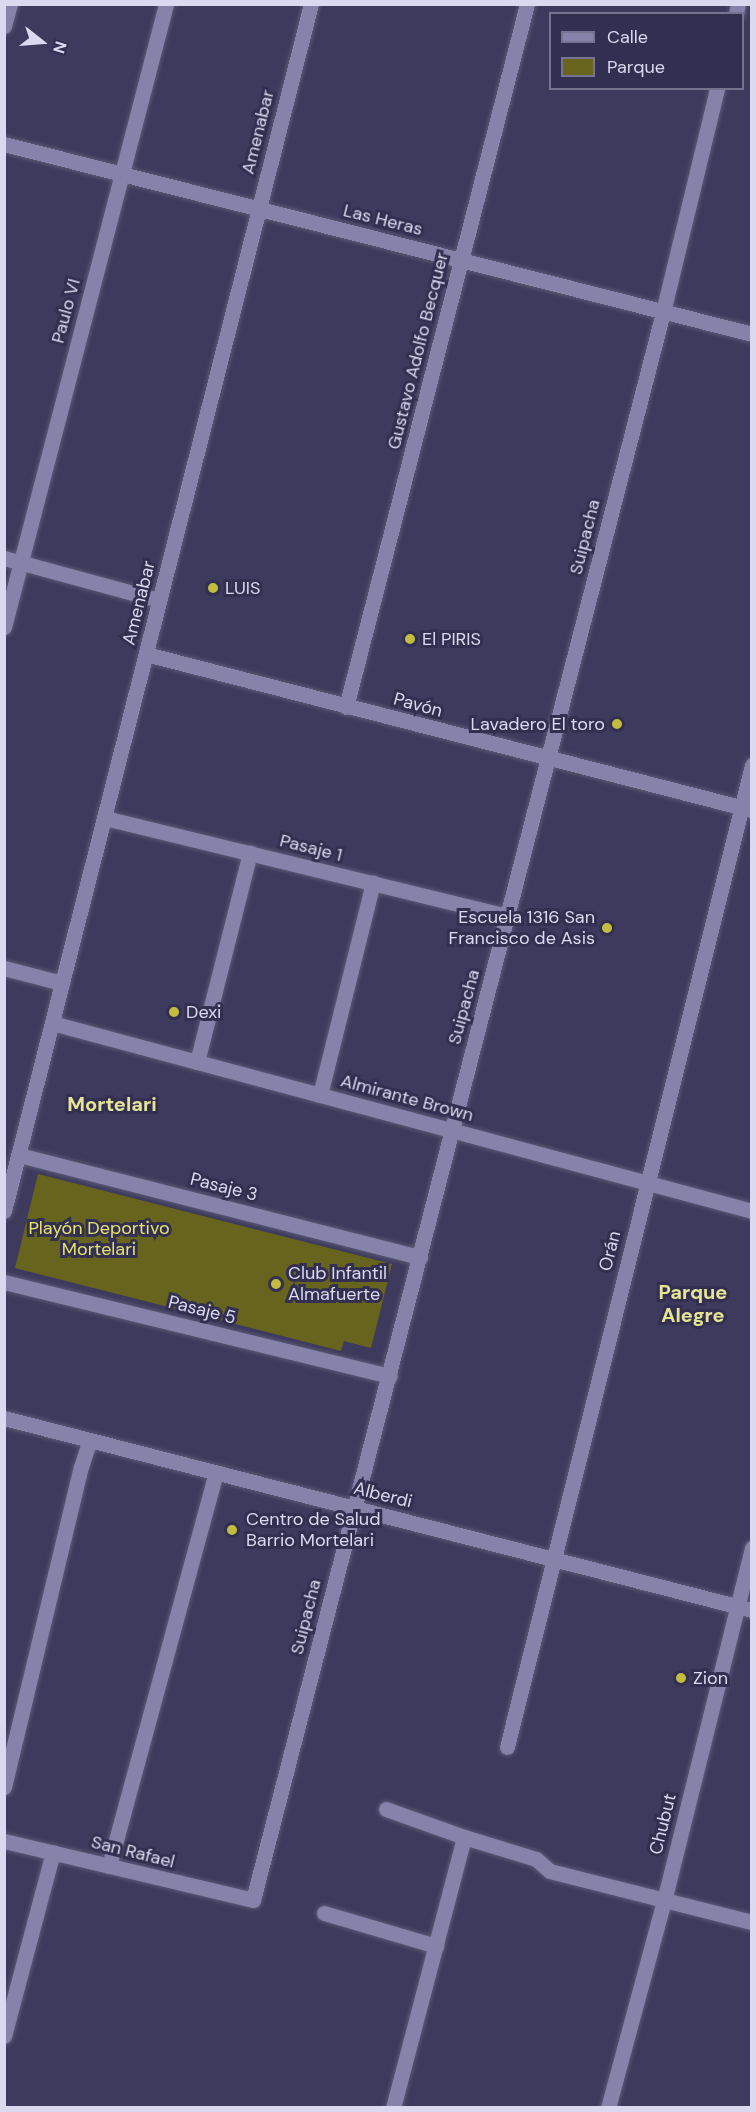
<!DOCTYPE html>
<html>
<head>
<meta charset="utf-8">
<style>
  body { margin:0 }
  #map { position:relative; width:756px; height:2112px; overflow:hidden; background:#3d3a5d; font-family:"DM Sans",sans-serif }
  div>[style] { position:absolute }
  .green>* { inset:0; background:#67651d }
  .roads { filter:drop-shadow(0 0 2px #5b5875) drop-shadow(0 0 2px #5b5875) }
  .minor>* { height:15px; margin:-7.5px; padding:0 7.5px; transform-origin:7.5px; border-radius:7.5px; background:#8583aa }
  .dots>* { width:16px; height:16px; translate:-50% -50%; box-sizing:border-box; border:3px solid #332f51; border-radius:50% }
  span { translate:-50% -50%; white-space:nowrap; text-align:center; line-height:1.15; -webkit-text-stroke:6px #332f51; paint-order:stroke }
  .street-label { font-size:18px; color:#dad9ef }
  .poi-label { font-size:18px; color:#dad9ef }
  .left { translate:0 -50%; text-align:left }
  .right { translate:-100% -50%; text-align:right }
  .park-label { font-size:18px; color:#e6e36d }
  .neighbourhood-label { font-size:20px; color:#e6e596; font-weight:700 }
  .frame { position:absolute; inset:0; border:6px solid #dad9ef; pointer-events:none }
  .legend { position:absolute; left:549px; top:12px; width:195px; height:78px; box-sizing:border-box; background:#332f51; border:2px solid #767390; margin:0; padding:8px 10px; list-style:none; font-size:18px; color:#dad9ef }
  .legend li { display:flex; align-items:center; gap:12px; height:30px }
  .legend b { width:30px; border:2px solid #767390 }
  .north { position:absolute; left:12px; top:12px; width:60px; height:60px; -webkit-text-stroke:4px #332f51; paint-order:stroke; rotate:107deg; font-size:16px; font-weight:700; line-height:24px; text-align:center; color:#dad9ef }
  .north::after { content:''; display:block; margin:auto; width:21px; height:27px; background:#dad9ef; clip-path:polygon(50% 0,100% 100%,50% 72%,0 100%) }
</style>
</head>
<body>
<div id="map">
  <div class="green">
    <i style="clip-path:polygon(38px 1174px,392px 1264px,371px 1348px,344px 1341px,341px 1351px,15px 1268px)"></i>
  </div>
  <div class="roads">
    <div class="minor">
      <i style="left:736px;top:14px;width:10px;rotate:-79deg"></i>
      <i style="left:4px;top:26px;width:23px;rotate:-75deg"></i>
      <i style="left:4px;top:144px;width:772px;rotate:14.25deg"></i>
      <i style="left:4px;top:558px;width:161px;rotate:15.2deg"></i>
      <i style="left:4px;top:627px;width:644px;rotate:-75.42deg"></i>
      <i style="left:146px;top:654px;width:626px;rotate:14.44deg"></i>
      <i style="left:346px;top:707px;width:726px;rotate:-75.56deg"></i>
      <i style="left:105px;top:818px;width:415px;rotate:13.7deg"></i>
      <i style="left:4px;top:968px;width:60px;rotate:14.5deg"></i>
      <i style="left:52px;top:1023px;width:725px;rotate:15.03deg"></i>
      <i style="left:197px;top:1062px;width:216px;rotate:-75.8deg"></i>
      <i style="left:320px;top:1095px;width:219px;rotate:-76deg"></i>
      <i style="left:19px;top:1155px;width:414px;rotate:14.3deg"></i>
      <i style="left:4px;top:1211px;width:1245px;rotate:-75.73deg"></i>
      <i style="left:4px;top:1282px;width:397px;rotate:13.7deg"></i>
      <i style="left:4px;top:1418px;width:772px;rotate:14.4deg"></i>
      <i style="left:507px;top:1747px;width:1012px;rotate:-75.99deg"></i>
      <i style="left:4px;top:1787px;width:329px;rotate:-76.5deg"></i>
      <i style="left:81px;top:1467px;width:28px;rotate:-72deg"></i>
      <i style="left:386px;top:1809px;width:83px;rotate:19.7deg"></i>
      <i style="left:4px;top:1841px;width:256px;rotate:13.3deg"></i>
      <i style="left:253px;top:1900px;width:1640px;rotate:-75.52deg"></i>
      <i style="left:663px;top:312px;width:230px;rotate:-76.4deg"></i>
      <i style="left:109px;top:1866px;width:407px;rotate:-74.8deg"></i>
      <i style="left:324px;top:1913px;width:117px;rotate:16.4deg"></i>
      <i style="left:4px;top:2036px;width:190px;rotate:-75.1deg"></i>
      <i style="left:393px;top:2108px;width:280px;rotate:-75.3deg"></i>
      <i style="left:464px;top:1837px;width:75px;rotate:17deg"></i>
      <i style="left:536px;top:1859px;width:18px;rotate:41deg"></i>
      <i style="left:550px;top:1871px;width:208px;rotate:14.2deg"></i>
      <i style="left:608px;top:2108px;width:214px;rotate:-74.9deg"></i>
      <i style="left:664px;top:1901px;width:364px;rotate:-76deg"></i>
    </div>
  </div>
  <div class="dots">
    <i style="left:213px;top:588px;background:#c2bd3f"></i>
    <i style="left:410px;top:639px;background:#c2bd3f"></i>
    <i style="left:617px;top:724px;background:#c2bd3f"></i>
    <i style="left:607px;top:928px;background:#c2bd3f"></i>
    <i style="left:174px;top:1012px;background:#c2bd3f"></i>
    <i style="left:276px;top:1284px;background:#c2bd3f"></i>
    <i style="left:232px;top:1530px;background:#c2bd3f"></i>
    <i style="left:681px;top:1678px;background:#c2bd3f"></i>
  </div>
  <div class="street-label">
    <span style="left:258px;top:132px;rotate:-76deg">Amenabar</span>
    <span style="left:383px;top:220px;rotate:14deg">Las Heras</span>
    <span style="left:66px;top:311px;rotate:-75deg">Paulo VI</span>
    <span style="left:418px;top:351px;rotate:-76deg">Gustavo Adolfo Becquer</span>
    <span style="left:585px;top:537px;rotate:-76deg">Suipacha</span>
    <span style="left:139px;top:603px;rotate:-76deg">Amenabar</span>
    <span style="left:418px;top:705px;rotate:15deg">Pavón</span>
    <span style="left:311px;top:848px;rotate:14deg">Pasaje 1</span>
    <span style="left:464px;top:1007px;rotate:-75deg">Suipacha</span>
    <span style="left:407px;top:1098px;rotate:15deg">Almirante Brown</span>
    <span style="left:224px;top:1187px;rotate:14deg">Pasaje 3</span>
    <span style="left:610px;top:1251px;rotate:-76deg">Orán</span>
    <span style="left:202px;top:1310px;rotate:14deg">Pasaje 5</span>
    <span style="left:383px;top:1495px;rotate:14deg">Alberdi</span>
    <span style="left:306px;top:1617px;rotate:-76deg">Suipacha</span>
    <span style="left:663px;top:1824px;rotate:-76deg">Chubut</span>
    <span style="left:133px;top:1852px;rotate:14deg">San Rafael</span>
  </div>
  <div class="poi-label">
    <span class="left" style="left:225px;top:588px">LUIS</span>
    <span class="left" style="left:422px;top:639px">El PIRIS</span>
    <span class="right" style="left:605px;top:724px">Lavadero El toro</span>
    <span class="right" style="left:595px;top:928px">Escuela 1316 San<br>Francisco de Asis</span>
    <span class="left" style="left:186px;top:1012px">Dexi</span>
    <span class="left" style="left:288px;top:1284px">Club Infantil<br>Almafuerte</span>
    <span class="left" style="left:246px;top:1530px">Centro de Salud<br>Barrio Mortelari</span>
    <span class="left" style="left:693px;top:1678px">Zion</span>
  </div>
  <div class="park-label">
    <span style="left:99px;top:1239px">Playón Deportivo<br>Mortelari</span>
  </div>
  <div class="neighbourhood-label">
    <span style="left:112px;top:1104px">Mortelari</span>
    <span style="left:693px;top:1304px">Parque<br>Alegre</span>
  </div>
  <div class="frame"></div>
  <ul class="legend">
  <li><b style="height:8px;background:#8583aa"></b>Calle</li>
  <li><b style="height:16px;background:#67651d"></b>Parque</li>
  </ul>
  <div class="north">N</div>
</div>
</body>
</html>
